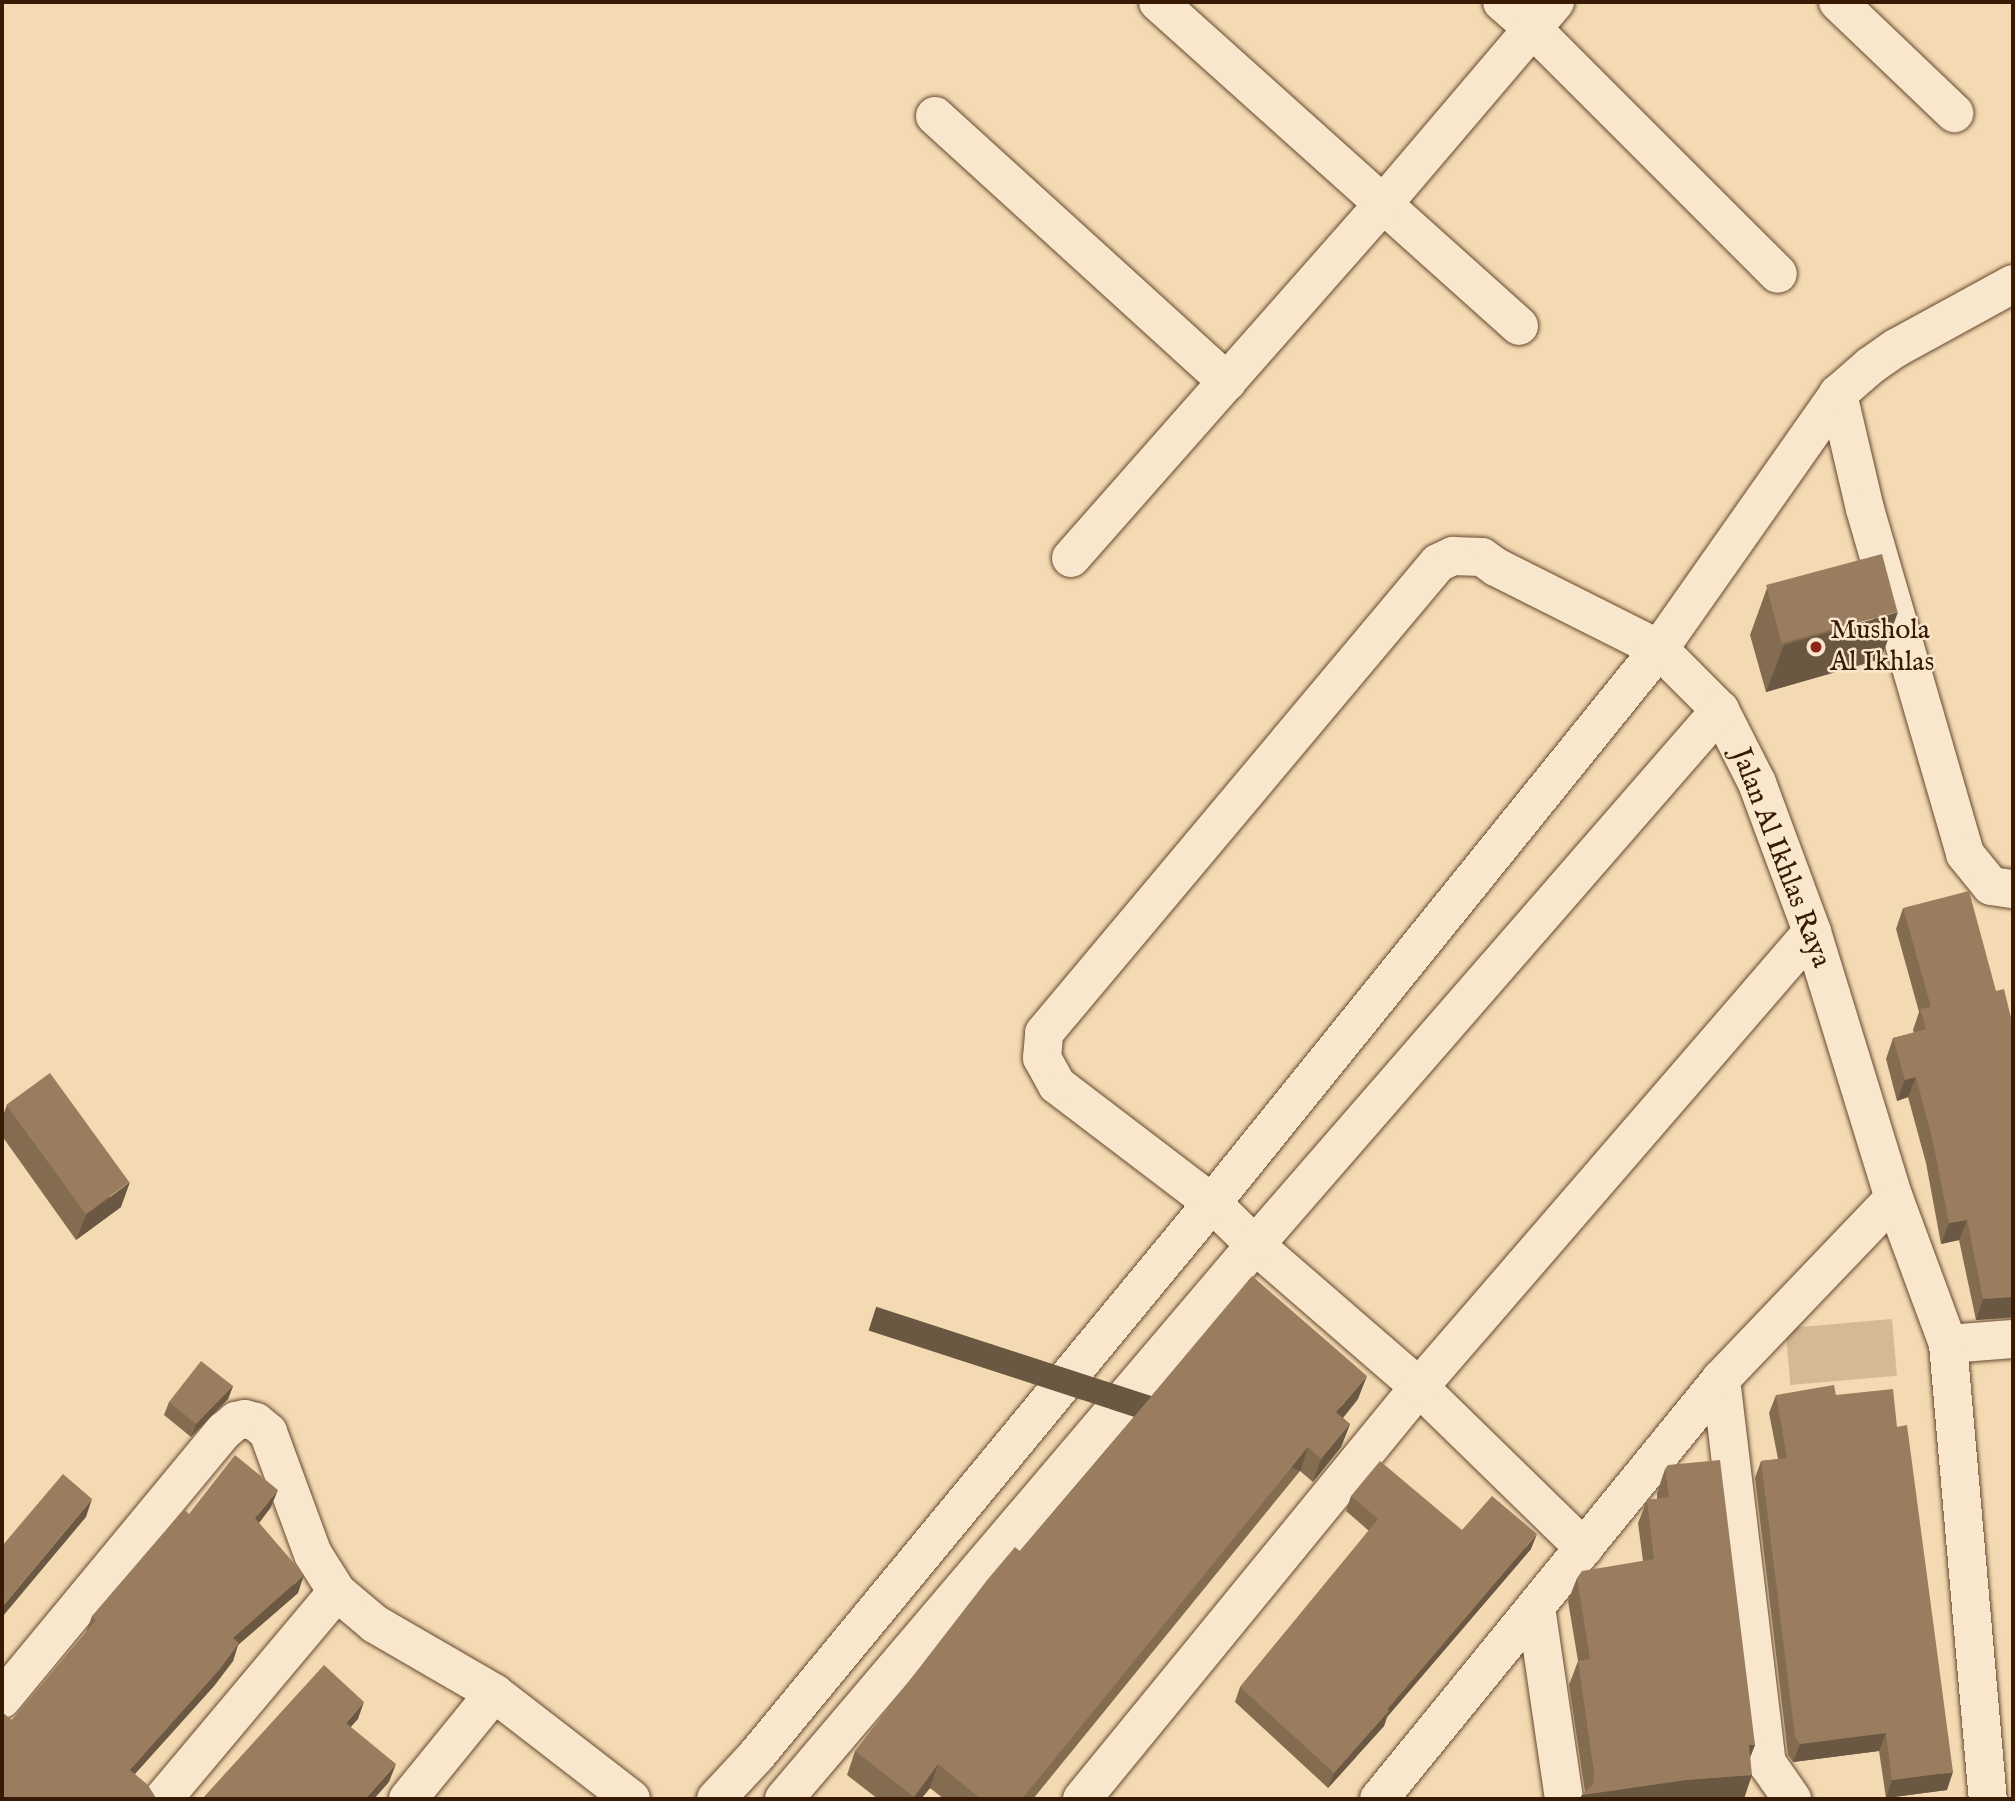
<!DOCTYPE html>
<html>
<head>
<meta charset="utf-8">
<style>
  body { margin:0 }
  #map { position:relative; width:2015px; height:1801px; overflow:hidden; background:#f4dab2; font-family:"IM FELL English",serif }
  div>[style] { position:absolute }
  .green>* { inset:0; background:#d4b994; transform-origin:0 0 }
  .roads { filter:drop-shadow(0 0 2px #664930) drop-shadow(0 0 2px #664930) }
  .street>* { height:38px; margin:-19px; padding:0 19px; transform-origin:19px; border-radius:19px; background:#f8e7cd }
  .wall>* { inset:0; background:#846c51 }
  .shaded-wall>* { inset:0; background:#6b5842; transform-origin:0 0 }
  .building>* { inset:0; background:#997d5e; transform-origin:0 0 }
  .dots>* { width:19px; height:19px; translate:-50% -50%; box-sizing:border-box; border:4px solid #f8e7cd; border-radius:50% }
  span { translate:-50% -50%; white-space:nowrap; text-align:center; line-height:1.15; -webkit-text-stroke:5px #f8e7cd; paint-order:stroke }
  .poi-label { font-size:28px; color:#371904 }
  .left { translate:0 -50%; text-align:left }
  .street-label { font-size:28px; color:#371904 }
  .frame { position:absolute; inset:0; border:4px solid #371904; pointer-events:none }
</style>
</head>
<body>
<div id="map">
  <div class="green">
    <i style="left:1892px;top:1319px;width:57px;height:107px;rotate:85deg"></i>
  </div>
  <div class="roads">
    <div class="street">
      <i style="left:1158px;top:2px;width:485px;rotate:41.9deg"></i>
      <i style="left:1502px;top:2px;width:38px;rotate:41deg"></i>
      <i style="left:1531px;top:27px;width:349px;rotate:45deg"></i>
      <i style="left:1838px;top:2px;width:161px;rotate:43.7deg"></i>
      <i style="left:935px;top:116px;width:395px;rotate:42.3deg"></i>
      <i style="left:1838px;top:394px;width:118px;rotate:76.8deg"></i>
      <i style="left:1865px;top:509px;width:359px;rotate:73.8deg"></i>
      <i style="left:1965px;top:854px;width:41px;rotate:50.9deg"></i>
      <i style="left:1991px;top:886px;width:22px;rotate:8deg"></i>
      <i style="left:1071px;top:558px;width:473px;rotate:-48.6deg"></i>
      <i style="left:1384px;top:203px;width:264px;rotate:-49.6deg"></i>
      <i style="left:1948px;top:1344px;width:65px;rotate:-4.4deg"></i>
      <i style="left:1721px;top:1379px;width:387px;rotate:83.2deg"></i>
      <i style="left:1767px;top:1763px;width:44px;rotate:55.2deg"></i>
      <i style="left:1584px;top:1548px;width:231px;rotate:-135.7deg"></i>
      <i style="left:1419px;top:1387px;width:217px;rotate:-139.1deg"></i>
      <i style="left:1255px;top:1245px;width:60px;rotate:-135.7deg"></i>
      <i style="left:1212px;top:1203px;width:195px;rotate:-142.7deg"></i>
      <i style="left:1057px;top:1085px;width:31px;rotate:-119deg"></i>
      <i style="left:1042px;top:1058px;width:25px;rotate:-85deg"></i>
      <i style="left:1044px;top:1033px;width:613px;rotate:-50.03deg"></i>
      <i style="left:1438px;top:563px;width:17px;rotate:-25deg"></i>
      <i style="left:1453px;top:556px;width:29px;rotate:2deg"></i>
      <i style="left:1482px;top:557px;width:17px;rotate:36deg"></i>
      <i style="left:1496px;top:567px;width:182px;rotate:26.7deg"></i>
      <i style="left:1659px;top:649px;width:86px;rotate:45deg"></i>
      <i style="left:1720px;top:710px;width:82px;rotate:63.1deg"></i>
      <i style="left:1757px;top:783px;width:159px;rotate:69.7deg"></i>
      <i style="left:1812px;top:932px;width:278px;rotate:72.9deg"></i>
      <i style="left:1894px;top:1198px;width:156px;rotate:69.7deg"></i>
      <i style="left:1948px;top:1344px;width:457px;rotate:85deg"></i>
      <i style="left:1536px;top:1607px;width:194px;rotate:81.7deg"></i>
      <i style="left:2px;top:1699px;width:348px;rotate:-50.4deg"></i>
      <i style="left:224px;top:1431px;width:16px;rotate:-40deg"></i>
      <i style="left:236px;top:1421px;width:9px;rotate:-13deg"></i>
      <i style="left:245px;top:1419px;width:11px;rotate:15deg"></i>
      <i style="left:256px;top:1422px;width:16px;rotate:40deg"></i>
      <i style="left:268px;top:1432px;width:130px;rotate:69.8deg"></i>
      <i style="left:313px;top:1554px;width:45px;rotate:57.7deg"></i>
      <i style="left:337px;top:1592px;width:50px;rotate:40.1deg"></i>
      <i style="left:375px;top:1624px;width:138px;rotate:30.1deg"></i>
      <i style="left:494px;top:1693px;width:173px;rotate:37.7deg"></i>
      <i style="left:163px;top:1799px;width:270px;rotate:-50deg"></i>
      <i style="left:408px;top:1799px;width:136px;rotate:-50.9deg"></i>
      <i style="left:716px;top:1799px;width:59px;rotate:-47.1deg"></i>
      <i style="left:756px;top:1756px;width:717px;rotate:-50.49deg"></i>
      <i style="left:1212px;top:1203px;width:712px;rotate:-51.1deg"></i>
      <i style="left:1659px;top:649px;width:312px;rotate:-54.9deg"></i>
      <i style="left:1838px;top:394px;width:43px;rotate:-41.2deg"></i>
      <i style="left:1870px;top:366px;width:32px;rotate:-35deg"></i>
      <i style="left:1896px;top:348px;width:133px;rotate:-28.7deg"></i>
      <i style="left:784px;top:1799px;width:727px;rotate:-49.63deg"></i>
      <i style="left:1255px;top:1245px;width:709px;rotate:-49deg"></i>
      <i style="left:1082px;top:1799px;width:532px;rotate:-50.72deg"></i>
      <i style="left:1419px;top:1387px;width:601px;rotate:-49.18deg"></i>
      <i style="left:1379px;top:1799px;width:542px;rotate:-50.84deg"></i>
      <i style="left:1721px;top:1379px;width:250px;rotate:-46.3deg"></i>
    </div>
  </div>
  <div class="wall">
    <i style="clip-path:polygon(1767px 588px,1881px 659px,1766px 692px,1750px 635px)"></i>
    <i style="clip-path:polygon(1903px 908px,1996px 991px,2013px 1026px,2013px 1318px,1976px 1320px,1959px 1240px,1941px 1244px,1926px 1163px,1908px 1097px,1897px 1101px,1886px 1059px,1893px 1038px,1914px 1033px,1913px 1030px,1919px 1012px,1896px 929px)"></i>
    <i style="clip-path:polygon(7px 1105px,121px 1207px,76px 1240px,2px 1136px,2px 1118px)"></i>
    <i style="clip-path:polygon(233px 1386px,228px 1399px,191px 1437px,164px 1415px,169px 1402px)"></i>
    <i style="clip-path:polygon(1776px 1395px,1836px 1395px,1947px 1790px,1886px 1798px,1879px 1751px,1793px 1762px,1788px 1755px,1755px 1478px,1761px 1461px,1778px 1459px,1769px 1413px)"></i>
    <i style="clip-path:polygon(1358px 1399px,1343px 1418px,1350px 1424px,1341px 1447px,1313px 1482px,1300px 1471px,1033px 1799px,944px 1799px,930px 1788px,921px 1799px,878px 1799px,847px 1775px,855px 1751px,1021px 1552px)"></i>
    <i style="clip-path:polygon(1665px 1469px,1755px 1745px,1750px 1757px,1744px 1799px,1580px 1799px,1582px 1795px,1585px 1792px,1569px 1685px,1578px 1661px,1568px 1601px,1577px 1578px,1643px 1561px,1638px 1523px,1647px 1500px,1657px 1499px,1657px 1493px)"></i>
    <i style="clip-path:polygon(1351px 1496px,1462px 1530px,1531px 1549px,1387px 1717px,1384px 1726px,1328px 1788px,1235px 1702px,1240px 1687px,1369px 1531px,1346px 1511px)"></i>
    <i style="clip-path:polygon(271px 1507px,259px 1523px,298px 1593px,238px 1645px,233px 1661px,214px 1686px,135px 1774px,2px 1799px,12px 1720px,86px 1632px,92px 1616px)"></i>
  </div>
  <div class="shaded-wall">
    <i style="clip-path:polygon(1898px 612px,1881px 659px,1766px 692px,1784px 645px)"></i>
    <i style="clip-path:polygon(1916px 1077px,1908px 1097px,1897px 1101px,1905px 1080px)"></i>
    <i style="clip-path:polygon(130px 1182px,121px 1207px,76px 1240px,86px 1215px)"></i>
    <i style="clip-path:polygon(1967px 1220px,1959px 1240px,1941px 1244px,1949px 1223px)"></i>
    <i style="clip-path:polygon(2013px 1297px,2013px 1312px,2011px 1317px,1976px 1320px,1983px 1299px)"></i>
    <i style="clip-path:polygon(1367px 1376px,1358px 1399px,1328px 1436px,1336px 1412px)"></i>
    <i style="clip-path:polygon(233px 1386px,228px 1399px,191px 1437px,196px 1424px)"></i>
    <i style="clip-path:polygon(1350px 1424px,1341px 1447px,1313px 1482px,1321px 1459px)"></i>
    <i style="left:1308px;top:1447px;width:25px;height:454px;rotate:108deg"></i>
    <i style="clip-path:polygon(278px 1490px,271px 1507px,249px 1536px,255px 1518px)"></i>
    <i style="clip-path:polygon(92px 1499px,86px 1517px,3px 1616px,2px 1619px,2px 1607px)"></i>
    <i style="clip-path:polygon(1537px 1534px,1531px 1549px,1387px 1717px,1384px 1726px,1328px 1788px,1334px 1773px)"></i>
    <i style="clip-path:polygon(304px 1575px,298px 1593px,238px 1645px,233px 1661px,214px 1686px,123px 1787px,130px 1770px,233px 1638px)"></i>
    <i style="clip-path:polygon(364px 1702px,358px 1719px,339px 1740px,346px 1723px)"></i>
    <i style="clip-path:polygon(1886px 1733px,1879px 1751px,1793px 1762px,1800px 1744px)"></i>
    <i style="clip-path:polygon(1749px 1745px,1755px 1745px,1746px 1768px)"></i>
    <i style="clip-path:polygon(396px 1764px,389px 1782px,374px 1799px,365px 1799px)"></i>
    <i style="clip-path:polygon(938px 1764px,930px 1788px,921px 1799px,913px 1799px)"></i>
    <i style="clip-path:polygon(1953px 1772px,1947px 1790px,1886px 1798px,1892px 1780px)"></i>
    <i style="clip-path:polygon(1752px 1775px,1744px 1799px,1580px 1799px,1582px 1795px,1686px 1780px)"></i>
  </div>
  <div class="building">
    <i style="left:1882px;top:554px;width:60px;height:120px;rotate:75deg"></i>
    <i style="clip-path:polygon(1969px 891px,1996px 991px,2004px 989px,2013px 1026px,2013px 1297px,1983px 1299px,1967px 1220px,1949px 1223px,1933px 1142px,1916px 1077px,1905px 1080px,1893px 1038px,1926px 1029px,1920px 1009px,1931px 1007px,1903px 908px)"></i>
    <i style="left:50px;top:1073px;width:135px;height:54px;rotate:54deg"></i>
    <i style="clip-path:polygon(1252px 1276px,1367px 1376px,1336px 1412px,1350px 1424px,1321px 1459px,1308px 1447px,1022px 1799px,981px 1799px,938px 1764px,914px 1797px,855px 1751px,988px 1579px,1015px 1547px,1021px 1552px)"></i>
    <i style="clip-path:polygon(201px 1361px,233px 1386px,196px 1424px,169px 1402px)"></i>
    <i style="clip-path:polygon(1834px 1385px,1836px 1395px,1893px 1389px,1897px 1427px,1907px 1425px,1953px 1772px,1892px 1780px,1886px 1733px,1800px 1744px,1795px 1737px,1761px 1461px,1787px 1458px,1776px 1395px)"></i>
    <i style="clip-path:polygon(235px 1455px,278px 1490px,255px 1518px,304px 1575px,233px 1638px,239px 1643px,220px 1669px,130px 1770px,148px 1785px,156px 1798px,159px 1799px,2px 1799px,2px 1712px,12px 1720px,96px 1620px,92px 1616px,184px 1509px,189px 1514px)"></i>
    <i style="clip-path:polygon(1720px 1460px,1755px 1745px,1749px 1745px,1752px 1775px,1686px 1780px,1582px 1795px,1593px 1784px,1594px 1773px,1578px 1661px,1590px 1659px,1577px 1578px,1582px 1571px,1654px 1559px,1647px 1500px,1669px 1497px,1665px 1469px,1668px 1465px)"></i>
    <i style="clip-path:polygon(1380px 1461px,1462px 1530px,1492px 1496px,1537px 1534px,1387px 1709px,1389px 1711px,1334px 1773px,1240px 1687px,1378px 1519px,1351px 1496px)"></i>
    <i style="clip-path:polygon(63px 1474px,92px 1499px,2px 1607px,2px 1546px)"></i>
    <i style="clip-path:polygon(324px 1665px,364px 1702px,346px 1723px,396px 1764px,365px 1799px,202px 1799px)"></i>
  </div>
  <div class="dots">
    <i style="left:1816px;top:647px;background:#8f2418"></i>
  </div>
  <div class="poi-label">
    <span class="left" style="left:1830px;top:647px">Mushola<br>Al Ikhlas</span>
  </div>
  <div class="street-label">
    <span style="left:1780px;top:858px;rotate:69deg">Jalan Al Ikhlas Raya</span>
  </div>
  <div class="frame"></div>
</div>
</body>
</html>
